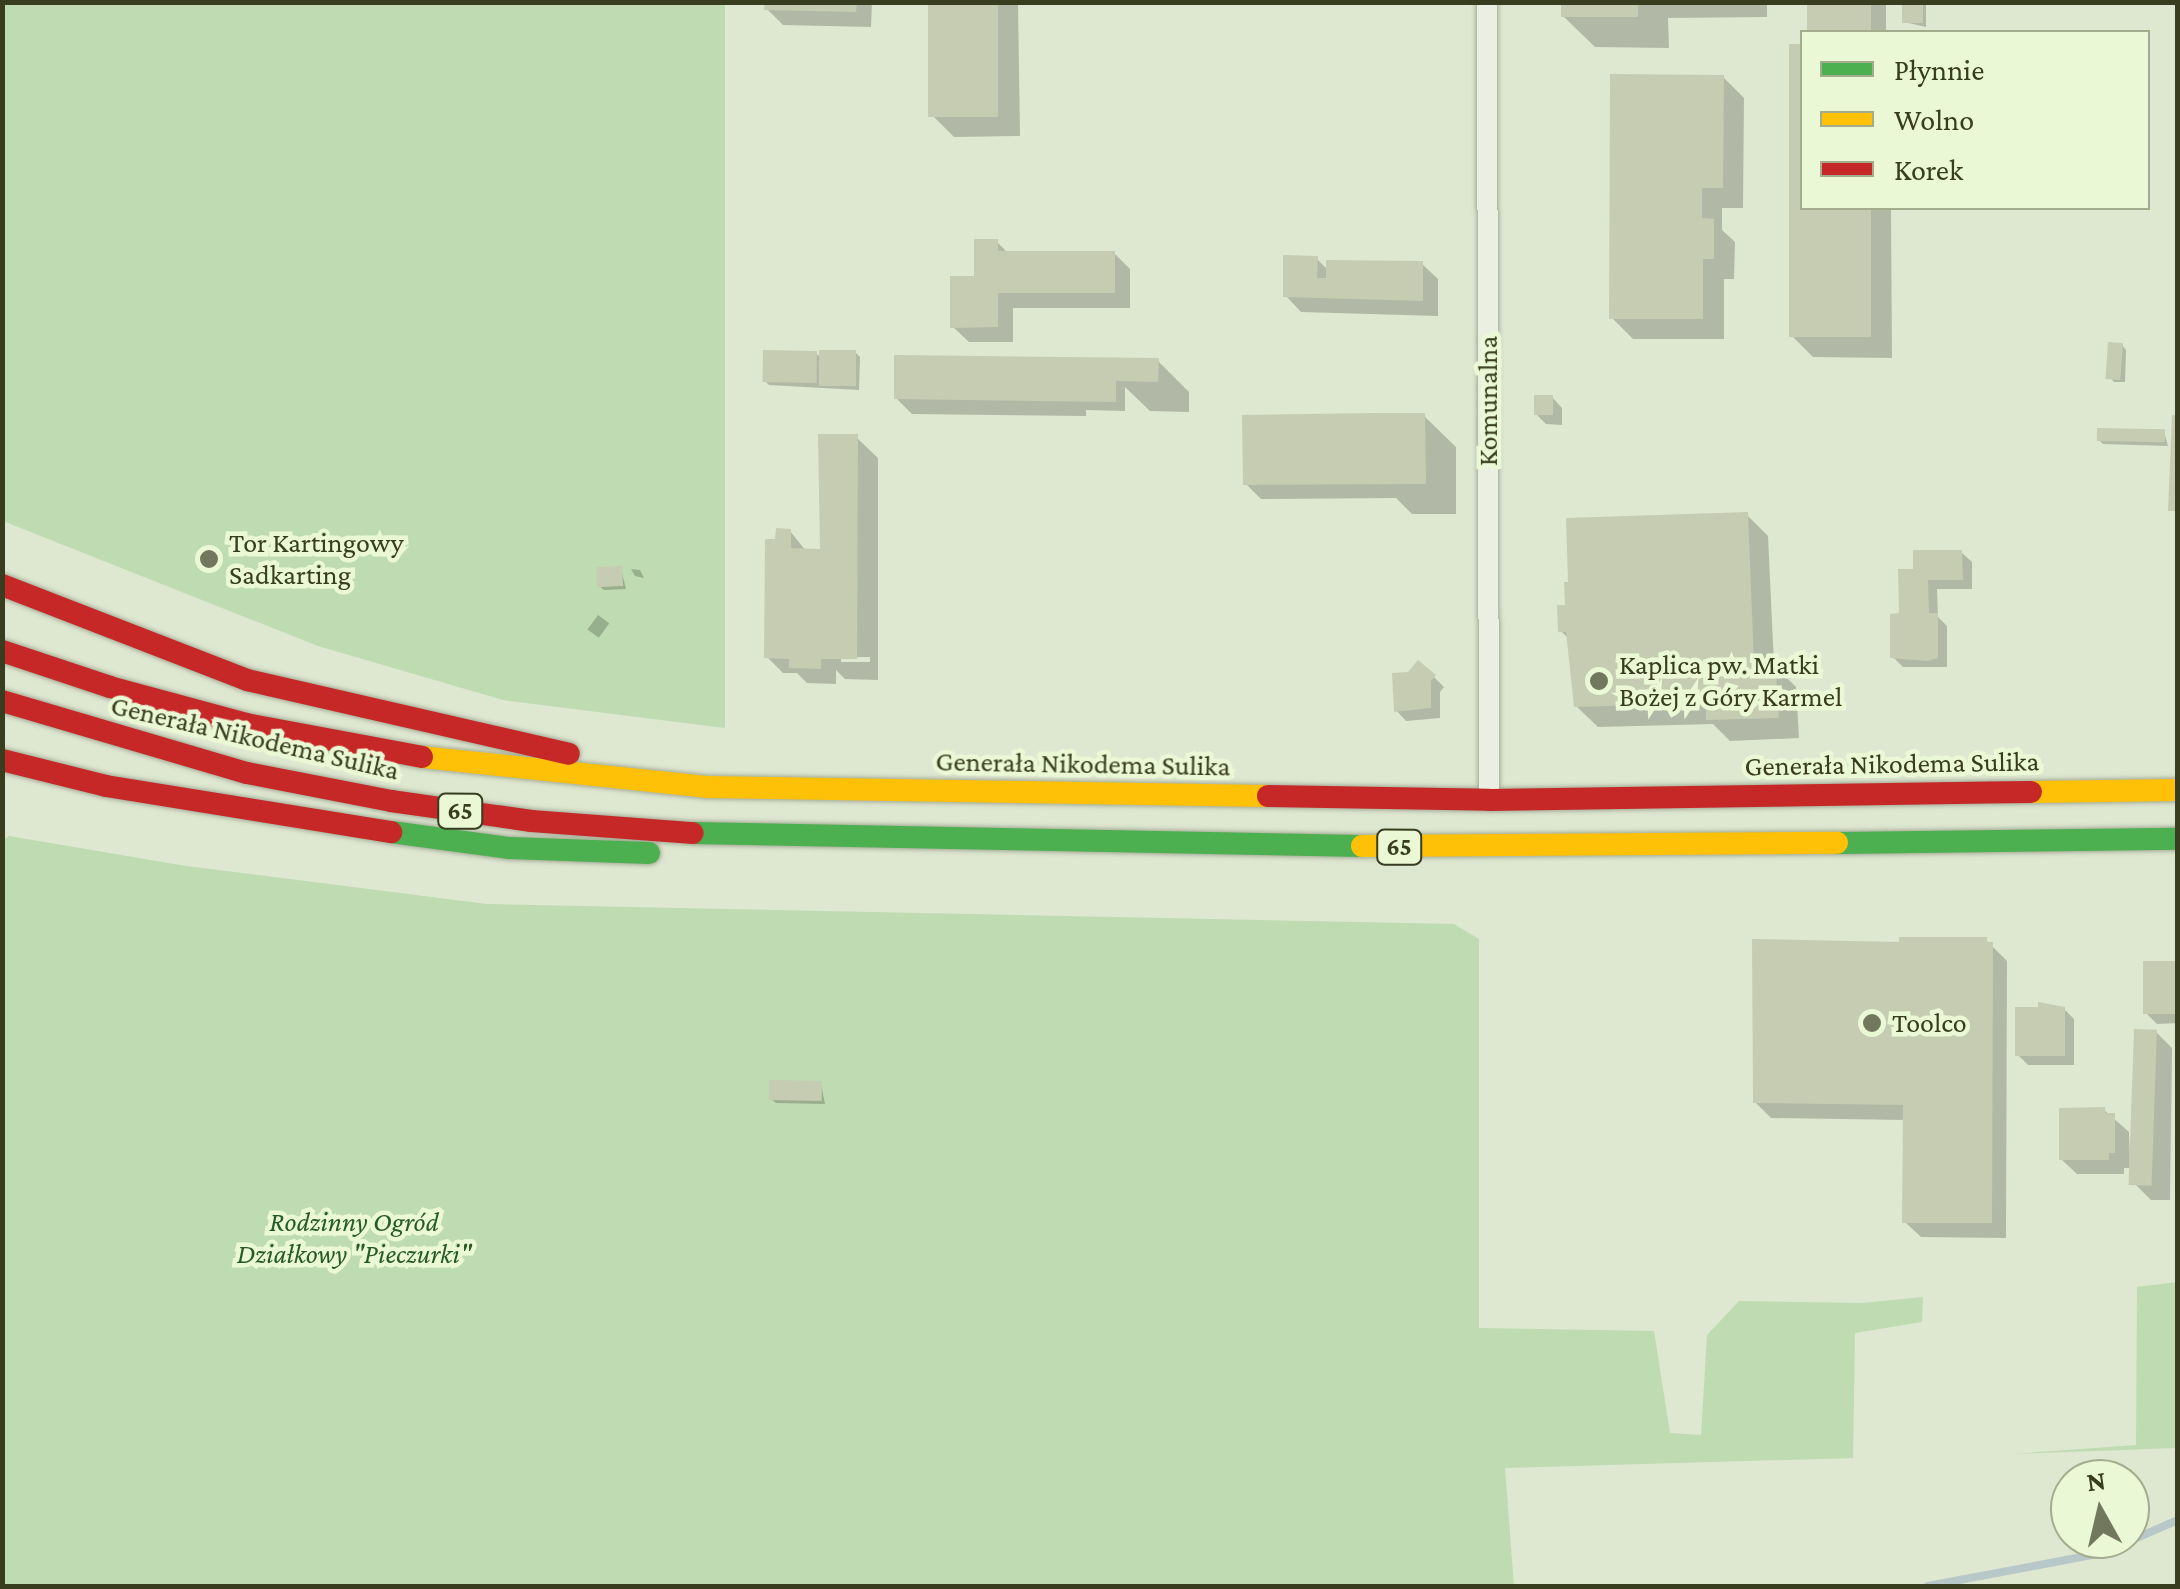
<!DOCTYPE html>
<html>
<head>
<meta charset="utf-8">
<style>
  body { margin:0 }
  #map { position:relative; width:2180px; height:1589px; overflow:hidden; background:#dee7d0; font-family:"Crimson Pro",serif }
  div>[style] { position:absolute }
  .green>* { inset:0; background:#bedbb2 }
  .shadow>* { inset:0; background:#0003; transform-origin:0 0 }
  .stream>* { height:8px; margin:-4px; padding:0 4px; transform-origin:4px; border-radius:4px; background:#b8c7c8 }
  .building>* { inset:0; background:#c6ccb1; transform-origin:0 0 }
  .roads { filter:drop-shadow(0 0 2px #a6ad98) drop-shadow(0 0 2px #a6ad98) }
  .street>* { height:20px; margin:-10px; padding:0 10px; transform-origin:10px; border-radius:10px; background:#eaefe2 }
  .fast>* { height:22px; margin:-11px; padding:0 11px; transform-origin:11px; border-radius:11px; background:#4caf50 }
  .slow>* { height:22px; margin:-11px; padding:0 11px; transform-origin:11px; border-radius:11px; background:#ffc107 }
  .jam>* { height:22px; margin:-11px; padding:0 11px; transform-origin:11px; border-radius:11px; background:#c62828 }
  .dots>* { width:28px; height:28px; translate:-50% -50%; box-sizing:border-box; border:5px solid #eaf8d6; border-radius:50% }
  span { translate:-50% -50%; white-space:nowrap; text-align:center; line-height:1.15; -webkit-text-stroke:9px #eaf8d6; paint-order:stroke }
  .shield-label span { padding:2px 8px; background:#eaf8d6; border:2px solid; border-radius:8px; -webkit-text-stroke-width:0 }
  .shield-label { font-size:25px; color:#383d1f; font-weight:700 }
  .street-label { font-size:28px; color:#383d1f }
  .poi-label { font-size:28px; color:#383d1f }
  .left { translate:0 -50%; text-align:left }
  .park-label { font-size:28px; color:#275b24; font-style:italic }
  .frame { position:absolute; inset:0; border:5px solid #383d1f; pointer-events:none }
  .legend { position:absolute; left:1800px; top:30px; width:350px; height:180px; box-sizing:border-box; background:#eaf8d6; border:2px solid #a3ad8d; margin:0; padding:12px 18px; list-style:none; font-size:30px; color:#383d1f }
  .legend li { display:flex; align-items:center; gap:20px; height:50px }
  .legend b { width:50px; border:2px solid #a3ad8d }
  .north { position:absolute; left:2050px; top:1459px; width:100px; height:100px; box-sizing:border-box; background:#eaf8d6; border:2px solid #a3ad8d; border-radius:50%; rotate:352deg; font-size:28px; font-weight:700; line-height:40px; text-align:center; color:#383d1f }
  .north::after { content:''; display:block; margin:auto; width:35px; height:45px; background:#72785d; clip-path:polygon(50% 0,100% 100%,50% 72%,0 100%) }
</style>
</head>
<body>
<div id="map">
  <div class="green">
    <i style="clip-path:polygon(2px 3px,725px 3px,725px 728px,503px 700px,318px 646px,3px 521px)"></i>
    <i style="clip-path:polygon(9px 836px,186px 866px,487px 904px,1454px 924px,1479px 939px,1479px 1328px,1654px 1331px,1670px 1433px,1701px 1435px,1707px 1335px,1739px 1301px,1863px 1303px,1923px 1297px,1922px 1322px,1855px 1333px,1853px 1458px,1505px 1468px,1514px 1586px,3px 1586px,2px 841px)"></i>
    <i style="clip-path:polygon(2177px 1282px,2177px 1448px,2013px 1454px,2136px 1445px,2137px 1287px)"></i>
  </div>
  <div class="shadow">
    <i style="clip-path:polygon(767px 2px,872px 2px,871px 27px,783px 25px,767px 9px)"></i>
    <i style="clip-path:polygon(931px 2px,1018px 2px,1020px 136px,954px 137px,933px 116px)"></i>
    <i style="clip-path:polygon(1563px 2px,1767px 2px,1767px 17px,1668px 18px,1669px 48px,1595px 47px,1563px 16px)"></i>
    <i style="left:1809px;top:2px;width:77px;height:30px"></i>
    <i style="clip-path:polygon(1905px 2px,1926px 2px,1926px 27px,1904px 22px)"></i>
    <i style="clip-path:polygon(1791px 46px,1802px 46px,1802px 208px,1891px 208px,1892px 358px,1813px 357px,1792px 336px)"></i>
    <i style="clip-path:polygon(1723px 77px,1744px 98px,1743px 208px,1722px 208px,1722px 230px,1735px 242px,1734px 279px,1724px 279px,1724px 339px,1633px 339px,1612px 318px)"></i>
    <i style="clip-path:polygon(997px 242px,1009px 254px,1114px 253px,1130px 269px,1130px 308px,1013px 308px,1013px 342px,969px 342px,953px 327px)"></i>
    <i style="clip-path:polygon(1316px 258px,1329px 271px,1422px 264px,1438px 279px,1438px 316px,1301px 312px,1286px 296px)"></i>
    <i style="clip-path:polygon(2122px 345px,2126px 350px,2125px 382px,2114px 382px,2110px 377px)"></i>
    <i style="clip-path:polygon(855px 352px,860px 357px,859px 390px,769px 385px,765px 381px,816px 353px,822px 359px)"></i>
    <i style="clip-path:polygon(1158px 361px,1189px 392px,1189px 412px,1150px 411px,1125px 387px,1125px 411px,1086px 410px,1086px 416px,912px 414px,896px 398px)"></i>
    <i style="clip-path:polygon(1552px 397px,1562px 408px,1562px 425px,1546px 424px,1536px 414px)"></i>
    <i style="clip-path:polygon(1424px 416px,1456px 447px,1456px 514px,1412px 514px,1396px 498px,1261px 499px,1245px 483px)"></i>
    <i style="clip-path:polygon(2164px 432px,2168px 446px,2103px 444px,2099px 440px)"></i>
    <i style="clip-path:polygon(evenodd,856px 437px,878px 458px,878px 680px,845px 679px,836px 670px,836px 684px,807px 683px,797px 673px,783px 673px,767px 657px,778px 542px,790px 531px,806px 551px,822px 555px,856px 437px,841px 657px,870px 657px,870px 662px,841px 662px,841px 657px)"></i>
    <i style="clip-path:polygon(1747px 515px,1768px 536px,1774px 665px,1796px 687px,1799px 738px,1730px 741px,1713px 724px,1598px 727px,1576px 706px,1570px 640px,1561px 631px,1568px 607px)"></i>
    <i style="clip-path:polygon(1961px 552px,1972px 562px,1972px 589px,1937px 589px,1938px 617px,1947px 626px,1947px 667px,1903px 667px,1893px 657px,1915px 571px)"></i>
    <i style="clip-path:polygon(621px 569px,626px 589px,604px 590px,599px 586px)"></i>
    <i style="clip-path:polygon(631px 569px,640px 570px,644px 578px,635px 576px)"></i>
    <i style="left:598px;top:615px;width:14px;height:18px;rotate:36deg"></i>
    <i style="clip-path:polygon(1434px 677px,1444px 687px,1440px 692px,1440px 718px,1406px 721px,1396px 710px)"></i>
    <i style="clip-path:polygon(1986px 940px,2007px 961px,2006px 1238px,1921px 1237px,1905px 1222px,1905px 1120px,1771px 1118px,1755px 1102px,1901px 944px)"></i>
    <i style="clip-path:polygon(2177px 963px,2178px 1023px,2157px 1024px,2147px 1014px)"></i>
    <i style="clip-path:polygon(2064px 1009px,2074px 1019px,2074px 1065px,2028px 1065px,2018px 1055px,2041px 1010px)"></i>
    <i style="clip-path:polygon(2156px 1032px,2172px 1048px,2170px 1200px,2151px 1200px,2135px 1184px)"></i>
    <i style="clip-path:polygon(821px 1084px,825px 1104px,776px 1103px,771px 1099px)"></i>
    <i style="clip-path:polygon(2104px 1110px,2129px 1132px,2130px 1168px,2124px 1168px,2124px 1174px,2077px 1174px,2061px 1159px)"></i>
  </div>
  <div class="stream">
    <i style="left:1928px;top:1586px;width:177px;rotate:-10.7deg"></i>
    <i style="left:2102px;top:1553px;width:83px;rotate:-23.5deg"></i>
  </div>
  <div class="building">
    <i style="clip-path:polygon(765px 2px,857px 2px,856px 12px,764px 10px)"></i>
    <i style="left:928px;top:2px;width:70px;height:115px"></i>
    <i style="left:1561px;top:2px;width:77px;height:15px"></i>
    <i style="left:1807px;top:2px;width:64px;height:30px"></i>
    <i style="left:1902px;top:2px;width:21px;height:21px"></i>
    <i style="clip-path:polygon(1789px 44px,1802px 44px,1802px 208px,1871px 208px,1871px 337px,1789px 337px)"></i>
    <i style="clip-path:polygon(1610px 74px,1724px 75px,1723px 188px,1702px 188px,1702px 218px,1714px 219px,1714px 259px,1703px 259px,1703px 319px,1609px 319px)"></i>
    <i style="clip-path:polygon(974px 239px,998px 239px,998px 251px,1115px 251px,1115px 293px,998px 293px,998px 327px,950px 328px,950px 276px,974px 276px)"></i>
    <i style="clip-path:polygon(1283px 255px,1318px 256px,1317px 278px,1326px 278px,1326px 260px,1423px 261px,1423px 301px,1283px 297px)"></i>
    <i style="left:2108px;top:342px;width:15px;height:37px;rotate:4deg"></i>
    <i style="left:763px;top:350px;width:54px;height:32px;rotate:1deg"></i>
    <i style="left:819px;top:350px;width:37px;height:36px"></i>
    <i style="clip-path:polygon(894px 355px,1159px 358px,1158px 382px,1116px 381px,1116px 402px,894px 399px)"></i>
    <i style="left:1534px;top:395px;width:19px;height:20px"></i>
    <i style="clip-path:polygon(1377px 413px,1425px 413px,1426px 484px,1243px 485px,1242px 415px)"></i>
    <i style="clip-path:polygon(2172px 415px,2178px 415px,2178px 511px,2168px 511px)"></i>
    <i style="left:2097px;top:428px;width:68px;height:13px;rotate:1deg"></i>
    <i style="clip-path:polygon(818px 434px,858px 434px,857px 659px,821px 659px,821px 669px,789px 668px,789px 659px,764px 658px,765px 539px,775px 539px,776px 528px,791px 529px,791px 548px,820px 549px)"></i>
    <i style="clip-path:polygon(1748px 512px,1754px 664px,1775px 663px,1779px 718px,1706px 720px,1706px 703px,1574px 707px,1566px 632px,1558px 632px,1557px 605px,1565px 605px,1564px 582px,1568px 582px,1566px 518px)"></i>
    <i style="clip-path:polygon(1913px 550px,1962px 550px,1963px 580px,1928px 580px,1929px 613px,1938px 613px,1938px 658px,1927px 661px,1890px 658px,1890px 614px,1899px 613px,1898px 569px,1913px 569px)"></i>
    <i style="left:622px;top:566px;width:20px;height:26px;rotate:87deg"></i>
    <i style="clip-path:polygon(1418px 660px,1436px 675px,1431px 681px,1431px 708px,1394px 712px,1392px 673px,1408px 672px)"></i>
    <i style="clip-path:polygon(1899px 937px,1987px 937px,1987px 942px,1993px 942px,1992px 1223px,1902px 1223px,1903px 1105px,1753px 1103px,1752px 939px,1899px 942px)"></i>
    <i style="left:2178px;top:961px;width:53px;height:35px;rotate:90deg"></i>
    <i style="clip-path:polygon(2038px 1002px,2065px 1007px,2065px 1056px,2015px 1056px,2015px 1007px,2038px 1007px)"></i>
    <i style="left:2134px;top:1029px;width:23px;height:156px;rotate:2deg"></i>
    <i style="left:769px;top:1080px;width:53px;height:20px;rotate:1deg"></i>
    <i style="clip-path:polygon(2105px 1107px,2105px 1113px,2115px 1113px,2115px 1153px,2109px 1153px,2109px 1160px,2059px 1160px,2059px 1108px)"></i>
  </div>
  <div class="roads">
    <div class="street">
      <i style="left:1487px;top:2px;width:798px;rotate:89.86deg"></i>
    </div>
    <div class="fast">
      <i style="left:391px;top:832px;width:120px;rotate:7.7deg"></i>
      <i style="left:510px;top:848px;width:139px;rotate:2.1deg"></i>
      <i style="left:693px;top:833px;width:669px;rotate:1.11deg"></i>
      <i style="left:1837px;top:843px;width:341px;rotate:-0.7deg"></i>
    </div>
    <div class="slow">
      <i style="left:422px;top:757px;width:287px;rotate:6deg"></i>
      <i style="left:707px;top:787px;width:561px;rotate:0.92deg"></i>
      <i style="left:2031px;top:792px;width:147px;rotate:-0.8deg"></i>
      <i style="left:1362px;top:846px;width:475px;rotate:-0.4deg"></i>
    </div>
    <div class="jam">
      <i style="left:2px;top:585px;width:263px;rotate:21.2deg"></i>
      <i style="left:247px;top:680px;width:330px;rotate:12.9deg"></i>
      <i style="left:2px;top:651px;width:114px;rotate:18.4deg"></i>
      <i style="left:110px;top:687px;width:141px;rotate:15.2deg"></i>
      <i style="left:246px;top:724px;width:179px;rotate:10.6deg"></i>
      <i style="left:2px;top:701px;width:255px;rotate:16.4deg"></i>
      <i style="left:247px;top:773px;width:147px;rotate:11deg"></i>
      <i style="left:391px;top:801px;width:142px;rotate:8.1deg"></i>
      <i style="left:532px;top:821px;width:161px;rotate:4.3deg"></i>
      <i style="left:2px;top:760px;width:107px;rotate:14deg"></i>
      <i style="left:106px;top:786px;width:289px;rotate:9.2deg"></i>
      <i style="left:1268px;top:796px;width:221px;rotate:1deg"></i>
      <i style="left:1489px;top:800px;width:542px;rotate:-0.85deg"></i>
    </div>
  </div>
  <div class="dots">
    <i style="left:209px;top:559px;background:#72785d"></i>
    <i style="left:1599px;top:681px;background:#72785d"></i>
    <i style="left:1872px;top:1023px;background:#72785d"></i>
  </div>
  <div class="shield-label">
    <span style="left:460px;top:811px">65</span>
    <span style="left:1399px;top:847px">65</span>
  </div>
  <div class="street-label">
    <span style="left:1488px;top:401px;rotate:-90deg">Komunalna</span>
    <span style="left:255px;top:738px;rotate:13deg">Generała Nikodema Sulika</span>
    <span style="left:1083px;top:764px;rotate:1deg">Generała Nikodema Sulika</span>
    <span style="left:1892px;top:764px;rotate:-1deg">Generała Nikodema Sulika</span>
  </div>
  <div class="poi-label">
    <span class="left" style="left:229px;top:559px">Tor Kartingowy<br>Sadkarting</span>
    <span class="left" style="left:1619px;top:681px">Kaplica pw. Matki<br>Bożej z Góry Karmel</span>
    <span class="left" style="left:1892px;top:1023px">Toolco</span>
  </div>
  <div class="park-label">
    <span style="left:354px;top:1238px">Rodzinny Ogród<br>Działkowy "Pieczurki"</span>
  </div>
  <div class="frame"></div>
  <ul class="legend">
  <li><b style="height:12px;background:#4caf50"></b>Płynnie</li>
  <li><b style="height:12px;background:#ffc107"></b>Wolno</li>
  <li><b style="height:12px;background:#c62828"></b>Korek</li>
  </ul>
  <div class="north">N</div>
</div>
</body>
</html>
